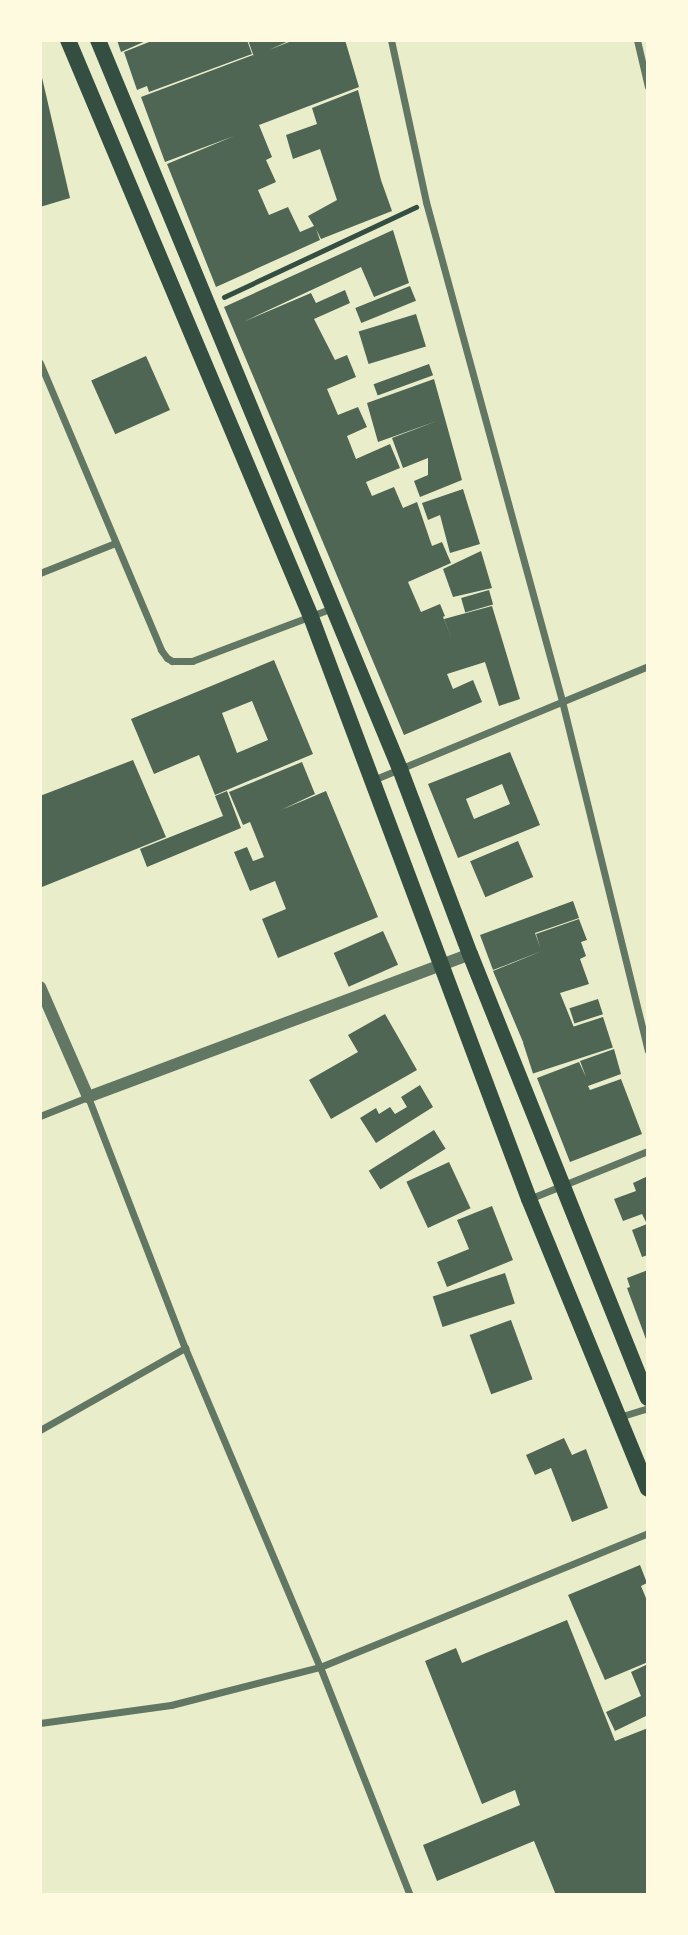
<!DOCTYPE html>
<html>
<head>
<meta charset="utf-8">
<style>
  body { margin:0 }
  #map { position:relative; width:688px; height:1935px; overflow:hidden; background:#e9edc9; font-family:"Nunito Sans",sans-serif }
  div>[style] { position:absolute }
  .building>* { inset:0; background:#4f6655; transform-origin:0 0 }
  .path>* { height:4.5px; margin:-2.25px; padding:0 2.25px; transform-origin:2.25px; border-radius:2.25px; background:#344e41 }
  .minor>* { height:7px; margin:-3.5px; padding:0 3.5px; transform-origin:3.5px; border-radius:3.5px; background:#617663 }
  .tertiary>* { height:12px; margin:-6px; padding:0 6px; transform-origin:6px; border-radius:6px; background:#617663 }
  .primary>* { height:16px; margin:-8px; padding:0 8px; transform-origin:8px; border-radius:8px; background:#344e41 }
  span { translate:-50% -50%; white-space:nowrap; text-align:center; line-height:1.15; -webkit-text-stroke:5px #fefae0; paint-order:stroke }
  .frame { position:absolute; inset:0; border:42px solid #fefae0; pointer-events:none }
</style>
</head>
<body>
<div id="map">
  <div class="building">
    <i style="clip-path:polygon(117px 40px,148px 40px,121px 52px)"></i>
    <i style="clip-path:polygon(154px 40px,247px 40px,252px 54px,149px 92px,147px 86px,137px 90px,124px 52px)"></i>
    <i style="clip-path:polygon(248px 40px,291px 40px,269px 50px,294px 40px,345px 40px,359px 87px,259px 125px,272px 157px,266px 160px,276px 182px,258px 190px,269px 215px,288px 207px,300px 232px,314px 226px,308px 216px,337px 200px,320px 149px,293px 159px,286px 135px,317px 124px,312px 108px,358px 90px,381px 180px,392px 211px,321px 239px,316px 229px,320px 240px,216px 287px,167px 164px,234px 136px,165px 162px,141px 97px,253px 55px,254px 57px)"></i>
    <i style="clip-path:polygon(40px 69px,70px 198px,40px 207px)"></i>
    <i style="clip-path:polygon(393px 230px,409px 283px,374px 297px,361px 267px,243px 322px,311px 293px,316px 303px,345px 290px,350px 303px,314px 319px,335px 360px,347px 355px,356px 377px,327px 389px,338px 415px,358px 407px,367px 427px,347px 436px,356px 459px,390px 444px,400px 468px,366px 482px,372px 496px,394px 487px,403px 508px,417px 502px,432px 546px,442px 542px,451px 563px,408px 582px,421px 612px,440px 604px,445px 616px,443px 617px,452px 639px,444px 619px,492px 606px,520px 699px,499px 706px,485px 662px,447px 674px,453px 689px,473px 680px,482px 702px,404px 735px,224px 307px)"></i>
    <i style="left:410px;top:286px;width:16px;height:59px;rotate:68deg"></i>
    <i style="left:416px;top:314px;width:34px;height:60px;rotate:73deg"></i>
    <i style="left:146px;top:356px;width:59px;height:60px;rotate:66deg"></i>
    <i style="left:429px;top:364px;width:12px;height:59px;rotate:70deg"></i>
    <i style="clip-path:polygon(434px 379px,462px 480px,420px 497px,414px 481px,428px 475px,428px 458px,403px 468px,392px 438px,437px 421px,378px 442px,367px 403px)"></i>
    <i style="clip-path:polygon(463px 489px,480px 544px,450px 553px,440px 515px,428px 520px,422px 503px)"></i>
    <i style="clip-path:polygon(481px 551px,492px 588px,453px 597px,443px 569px)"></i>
    <i style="left:489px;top:590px;width:15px;height:29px;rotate:74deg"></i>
    <i style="clip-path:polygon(evenodd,274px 660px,313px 754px,215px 795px,199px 755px,154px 774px,131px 719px,274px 660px,252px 701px,268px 740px,237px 753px,222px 713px,252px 701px)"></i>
    <i style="clip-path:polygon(evenodd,510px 752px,540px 825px,458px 858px,428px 784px,510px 752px,502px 784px,510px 804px,474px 819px,466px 799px,502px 784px)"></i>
    <i style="clip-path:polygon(133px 760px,166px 837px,42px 887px,40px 796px)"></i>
    <i style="clip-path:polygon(302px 762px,315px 794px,281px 810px,326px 791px,378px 917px,278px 958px,262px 919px,286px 909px,275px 881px,250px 891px,234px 852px,247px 847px,253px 861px,264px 857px,250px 822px,243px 825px,229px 792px)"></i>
    <i style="clip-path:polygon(227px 791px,241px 828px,147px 867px,140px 849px,223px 816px,215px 796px)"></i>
    <i style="left:518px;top:841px;width:39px;height:52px;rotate:67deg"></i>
    <i style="clip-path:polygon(573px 901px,579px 918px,535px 933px,540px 947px,536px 934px,579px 919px,587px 940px,581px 942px,586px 956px,580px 959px,589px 984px,560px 993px,575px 1030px,526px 1049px,493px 971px,542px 951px,493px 970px,480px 935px)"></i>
    <i style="left:383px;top:931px;width:37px;height:54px;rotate:66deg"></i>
    <i style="left:598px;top:999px;width:16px;height:30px;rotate:72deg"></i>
    <i style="clip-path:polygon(385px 1014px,417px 1070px,331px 1119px,309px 1080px,358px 1052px,348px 1035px)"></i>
    <i style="left:603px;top:1017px;width:32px;height:84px;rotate:72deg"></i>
    <i style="clip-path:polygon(614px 1049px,621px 1074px,588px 1086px,590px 1090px,621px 1079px,642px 1134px,570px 1162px,537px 1078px,579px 1062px,586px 1077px,580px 1061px)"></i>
    <i style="clip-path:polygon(420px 1085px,433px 1107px,376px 1143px,360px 1118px,376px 1108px,379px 1114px,390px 1107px,395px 1114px,407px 1107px,401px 1097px)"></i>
    <i style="left:434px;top:1130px;width:22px;height:77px;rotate:58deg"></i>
    <i style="left:449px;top:1162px;width:51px;height:47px;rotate:65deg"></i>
    <i style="clip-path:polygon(648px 1176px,648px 1255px,642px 1257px,632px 1230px,647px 1224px,642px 1214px,623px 1221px,614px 1199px,636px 1191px,633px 1183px)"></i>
    <i style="clip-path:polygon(492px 1206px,513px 1260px,447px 1287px,437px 1262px,469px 1249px,457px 1220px)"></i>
    <i style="clip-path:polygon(648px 1270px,648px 1342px,647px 1342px,627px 1288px,630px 1287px,627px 1278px)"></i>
    <i style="left:505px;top:1273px;width:32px;height:76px;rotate:72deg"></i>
    <i style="left:511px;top:1320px;width:63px;height:44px;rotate:70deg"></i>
    <i style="clip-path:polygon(564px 1438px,572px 1455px,586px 1449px,608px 1508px,572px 1522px,551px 1468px,535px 1475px,526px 1455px)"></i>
    <i style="clip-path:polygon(640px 1565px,647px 1583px,641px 1586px,648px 1603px,648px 1662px,605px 1680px,568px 1595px)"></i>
    <i style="clip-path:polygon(567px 1620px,615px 1741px,648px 1728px,648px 1895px,556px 1895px,534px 1841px,437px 1881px,423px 1845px,520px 1805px,515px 1790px,482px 1804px,425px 1661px,456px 1648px,462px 1663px)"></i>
    <i style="clip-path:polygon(648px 1664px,648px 1715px,615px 1731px,606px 1712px,641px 1696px,631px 1672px)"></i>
  </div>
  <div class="path">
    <i style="left:224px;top:297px;width:212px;rotate:-25.1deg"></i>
  </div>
  <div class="minor">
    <i style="left:391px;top:40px;width:166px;rotate:77.8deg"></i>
    <i style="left:426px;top:202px;width:517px;rotate:74.75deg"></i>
    <i style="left:562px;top:701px;width:360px;rotate:76.2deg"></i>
    <i style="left:637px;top:40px;width:48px;rotate:76.8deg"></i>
    <i style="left:40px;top:363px;width:311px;rotate:67.1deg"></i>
    <i style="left:161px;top:650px;width:10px;rotate:53deg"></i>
    <i style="left:167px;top:658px;width:6px;rotate:31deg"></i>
    <i style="left:172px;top:661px;width:20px"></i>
    <i style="left:192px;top:661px;width:150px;rotate:-20.7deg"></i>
    <i style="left:40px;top:573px;width:81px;rotate:-21.8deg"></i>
    <i style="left:373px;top:780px;width:298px;rotate:-22.5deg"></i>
    <i style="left:40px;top:1116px;width:52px;rotate:-21.6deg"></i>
    <i style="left:88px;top:1097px;width:269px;rotate:68.9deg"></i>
    <i style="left:185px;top:1348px;width:346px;rotate:67.1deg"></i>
    <i style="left:320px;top:1667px;width:245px;rotate:68.5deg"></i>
    <i style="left:529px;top:1199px;width:128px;rotate:-22deg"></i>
    <i style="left:619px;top:1417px;width:30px;rotate:-17deg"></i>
    <i style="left:40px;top:1430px;width:167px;rotate:-29.5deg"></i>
    <i style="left:40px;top:1723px;width:132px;rotate:-7.8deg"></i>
    <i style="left:171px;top:1705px;width:154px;rotate:-14.3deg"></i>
    <i style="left:320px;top:1667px;width:354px;rotate:-22.2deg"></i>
  </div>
  <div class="tertiary">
    <i style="left:40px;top:987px;width:120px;rotate:66.4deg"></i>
    <i style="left:88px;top:1097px;width:408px;rotate:-20.5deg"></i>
  </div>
  <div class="primary">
    <i style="left:68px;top:40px;width:626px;rotate:67.16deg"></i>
    <i style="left:311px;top:617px;width:621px;rotate:69.47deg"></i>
    <i style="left:529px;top:1199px;width:313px;rotate:67.7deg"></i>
    <i style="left:98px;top:40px;width:789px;rotate:67.5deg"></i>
    <i style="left:400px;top:769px;width:198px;rotate:69.3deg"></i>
    <i style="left:470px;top:954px;width:478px;rotate:68.2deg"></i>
  </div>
  <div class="frame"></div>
</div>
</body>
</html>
